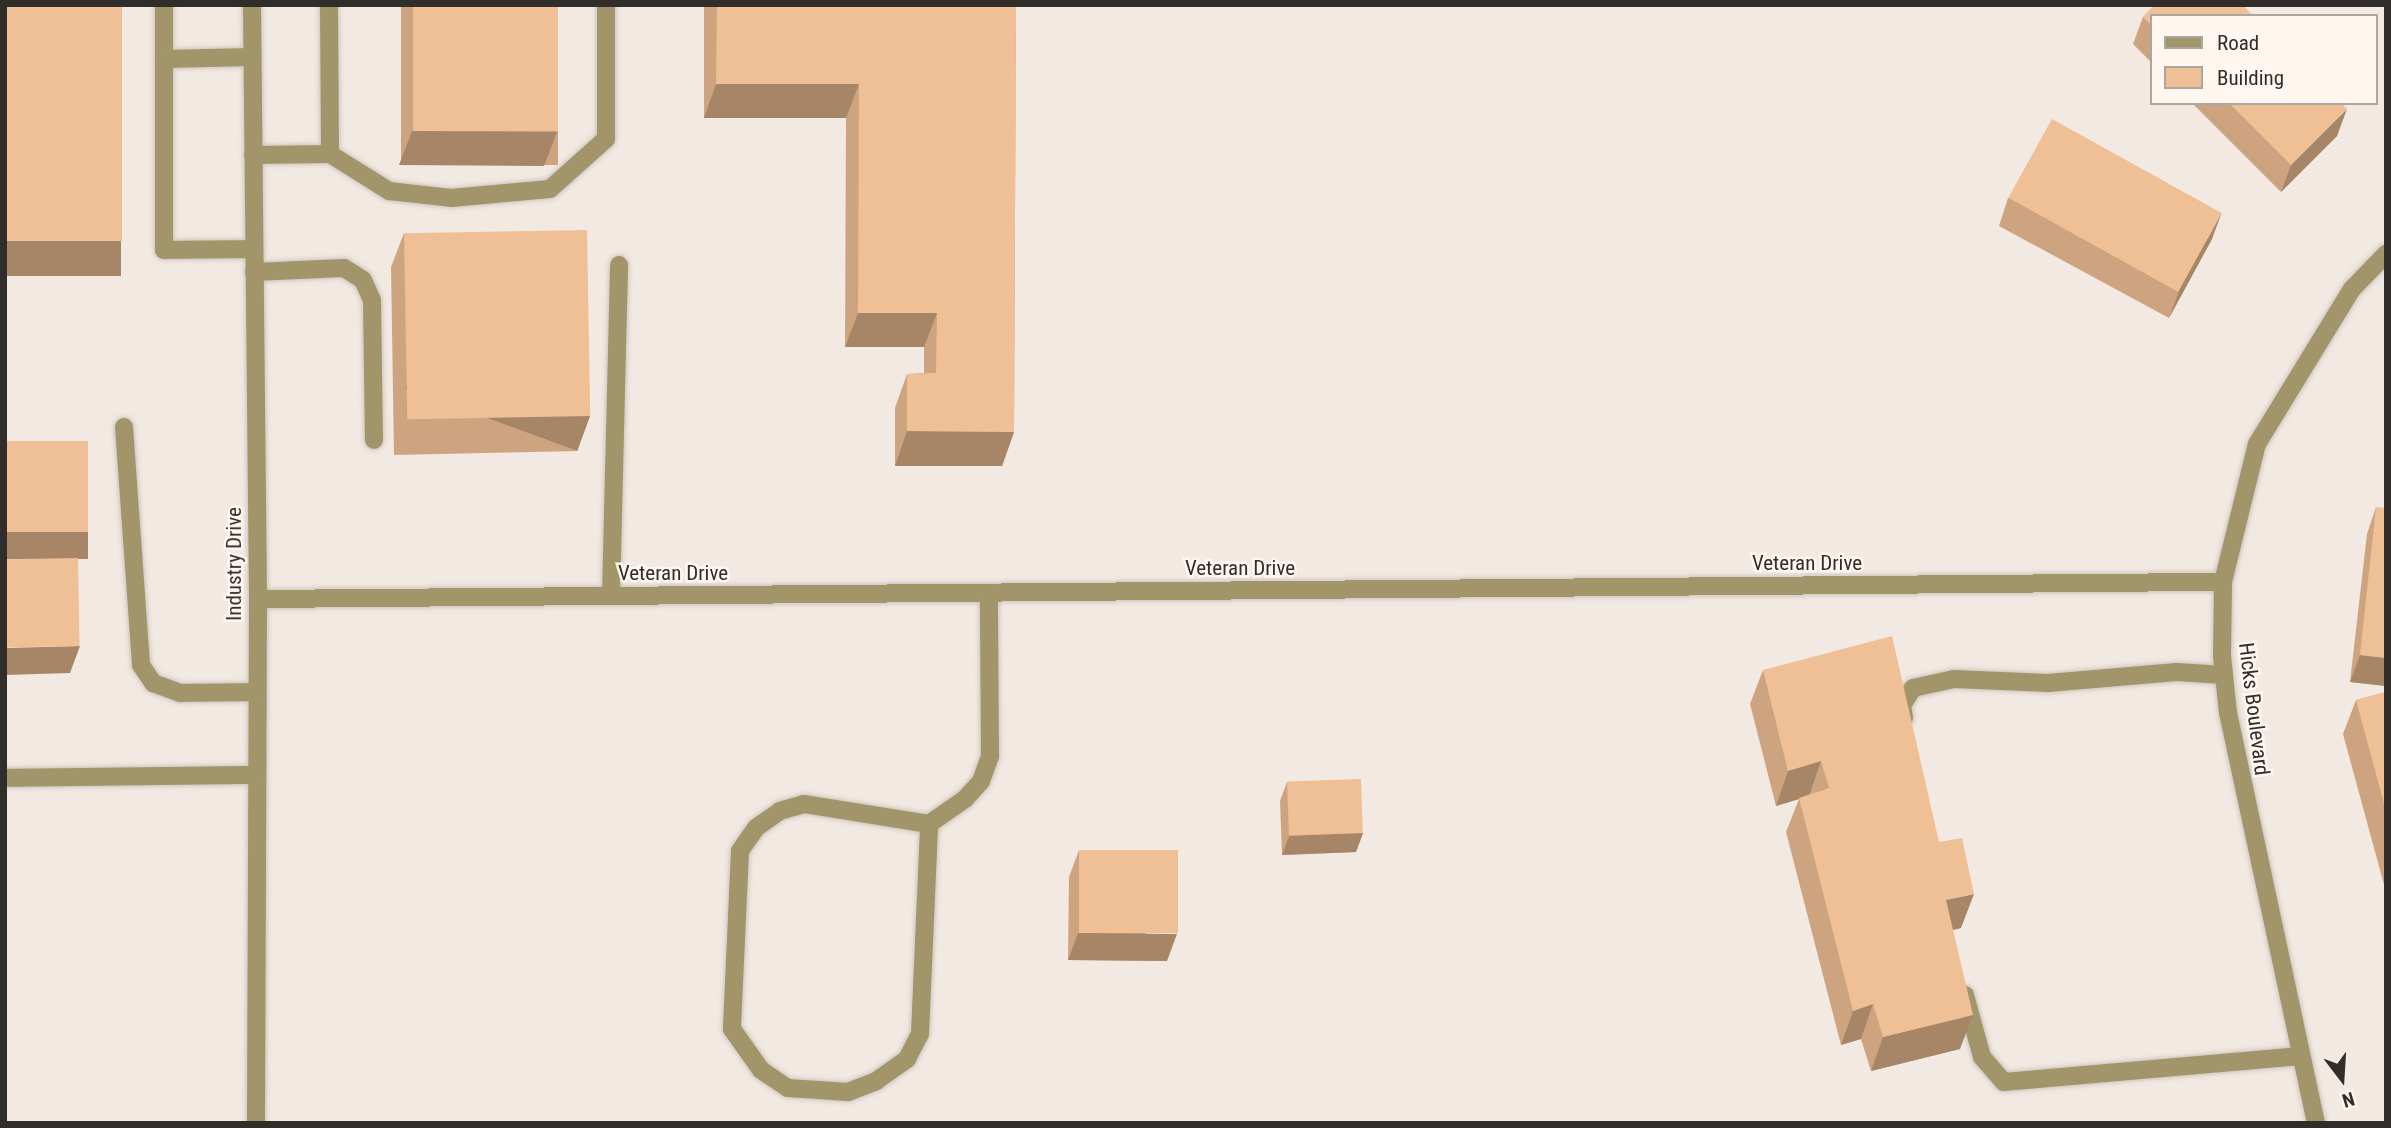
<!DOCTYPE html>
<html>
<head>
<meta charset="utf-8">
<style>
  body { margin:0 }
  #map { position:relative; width:2391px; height:1128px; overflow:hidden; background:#f1e9e2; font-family:"Roboto Condensed",sans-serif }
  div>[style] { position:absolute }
  .roads { filter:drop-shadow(0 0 2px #cec7c1) drop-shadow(0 0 2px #cec7c1) }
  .minor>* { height:18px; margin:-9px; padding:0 9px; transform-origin:9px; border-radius:9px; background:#a3956a }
  .wall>* { inset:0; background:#cea480; transform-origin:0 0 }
  .shaded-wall>* { inset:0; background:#a78668; transform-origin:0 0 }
  .building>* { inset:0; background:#efbf95; transform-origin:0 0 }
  span { translate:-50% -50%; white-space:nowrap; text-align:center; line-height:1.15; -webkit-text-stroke:5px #fff6ef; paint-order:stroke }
  .street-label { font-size:21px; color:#302d2a }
  .frame { position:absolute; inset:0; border:7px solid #302d2a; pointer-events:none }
  .legend { position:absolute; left:2150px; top:14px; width:228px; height:91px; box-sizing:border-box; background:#fff6ef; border:2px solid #aca6a0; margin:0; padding:9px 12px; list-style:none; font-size:21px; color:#302d2a }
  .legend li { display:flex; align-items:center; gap:14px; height:35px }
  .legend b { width:35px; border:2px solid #aca6a0 }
  .north { position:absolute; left:2307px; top:1044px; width:70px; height:70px; -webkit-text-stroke:5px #fff6ef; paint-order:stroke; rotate:163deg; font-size:19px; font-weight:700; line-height:28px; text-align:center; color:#302d2a }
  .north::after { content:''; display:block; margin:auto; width:24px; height:32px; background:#302d2a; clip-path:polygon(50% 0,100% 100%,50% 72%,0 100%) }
</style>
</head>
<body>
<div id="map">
  <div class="roads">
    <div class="minor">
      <i style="left:164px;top:5px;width:245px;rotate:90deg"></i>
      <i style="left:164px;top:250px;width:90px;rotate:-0.6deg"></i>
      <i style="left:252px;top:5px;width:594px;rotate:89.42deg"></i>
      <i style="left:258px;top:599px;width:524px;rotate:90.22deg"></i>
      <i style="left:329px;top:5px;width:149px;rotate:89.6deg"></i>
      <i style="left:164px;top:59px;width:88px;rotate:-1.3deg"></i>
      <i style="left:253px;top:155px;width:77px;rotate:-0.7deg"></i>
      <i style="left:330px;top:154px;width:70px;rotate:32.1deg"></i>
      <i style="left:389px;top:191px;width:62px;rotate:6.4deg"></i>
      <i style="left:451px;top:198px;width:99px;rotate:-5.2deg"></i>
      <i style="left:550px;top:189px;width:75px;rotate:-41.8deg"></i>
      <i style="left:606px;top:139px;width:134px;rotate:-90deg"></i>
      <i style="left:254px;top:272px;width:90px;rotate:-2.5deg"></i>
      <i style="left:344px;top:268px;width:22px;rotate:32deg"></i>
      <i style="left:363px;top:280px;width:22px;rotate:66deg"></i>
      <i style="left:372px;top:300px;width:140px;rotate:89.2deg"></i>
      <i style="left:124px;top:427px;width:239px;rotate:85.9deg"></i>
      <i style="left:141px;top:665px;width:22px;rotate:56deg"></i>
      <i style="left:153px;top:683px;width:29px;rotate:20deg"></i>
      <i style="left:180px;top:693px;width:77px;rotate:-0.7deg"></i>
      <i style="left:611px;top:596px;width:331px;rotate:-88.6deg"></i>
      <i style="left:258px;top:599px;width:1965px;rotate:-0.5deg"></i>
      <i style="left:1904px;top:718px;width:13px;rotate:-99deg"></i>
      <i style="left:1902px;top:705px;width:20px;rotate:-57deg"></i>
      <i style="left:1913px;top:688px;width:42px;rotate:-12.4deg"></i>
      <i style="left:1954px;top:679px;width:94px;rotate:2.4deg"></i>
      <i style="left:2048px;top:683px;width:129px;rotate:-4.9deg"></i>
      <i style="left:2177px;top:672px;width:47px;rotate:3.7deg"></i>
      <i style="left:5px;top:778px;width:252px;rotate:-0.7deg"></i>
      <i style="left:929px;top:824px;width:127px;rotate:-170.9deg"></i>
      <i style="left:804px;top:804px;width:25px;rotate:164deg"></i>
      <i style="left:780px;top:811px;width:29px;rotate:145deg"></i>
      <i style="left:756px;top:828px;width:28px;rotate:125deg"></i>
      <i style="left:740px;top:851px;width:178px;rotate:92.6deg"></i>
      <i style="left:732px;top:1029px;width:50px;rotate:54.7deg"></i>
      <i style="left:761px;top:1070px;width:32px;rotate:34deg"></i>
      <i style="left:788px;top:1088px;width:60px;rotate:3.8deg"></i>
      <i style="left:848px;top:1092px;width:30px;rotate:-21deg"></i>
      <i style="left:876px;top:1081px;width:38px;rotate:-35deg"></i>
      <i style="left:907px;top:1059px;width:28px;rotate:-63deg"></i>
      <i style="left:920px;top:1034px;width:210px;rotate:-87.5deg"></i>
      <i style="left:929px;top:824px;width:44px;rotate:-34.8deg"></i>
      <i style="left:965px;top:799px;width:24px;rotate:-48deg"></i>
      <i style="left:981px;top:781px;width:27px;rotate:-70deg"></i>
      <i style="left:990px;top:756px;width:163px;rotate:-90.4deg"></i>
      <i style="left:1965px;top:995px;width:64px;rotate:74.7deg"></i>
      <i style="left:1982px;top:1057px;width:33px;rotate:49deg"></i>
      <i style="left:2004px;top:1082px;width:298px;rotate:-5deg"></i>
      <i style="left:2316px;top:1123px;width:419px;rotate:-102.1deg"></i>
      <i style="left:2228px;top:713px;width:57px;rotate:-96deg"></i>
      <i style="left:2222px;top:656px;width:74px;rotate:-89.2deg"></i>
      <i style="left:2223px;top:582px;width:142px;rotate:-76.2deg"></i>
      <i style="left:2257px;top:444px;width:182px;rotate:-58.5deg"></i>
      <i style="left:2352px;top:289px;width:49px;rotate:-45.8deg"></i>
    </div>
  </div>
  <div class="wall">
    <i style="left:401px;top:5px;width:157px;height:160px"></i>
    <i style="clip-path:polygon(704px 5px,1016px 5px,1014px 432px,1002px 466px,895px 466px,895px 408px,907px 374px,924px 373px,924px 347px,845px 347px,846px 118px,704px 118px)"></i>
    <i style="clip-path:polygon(2151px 16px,2151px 62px,2133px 44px,2143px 17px)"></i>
    <i style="clip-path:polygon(2192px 103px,2341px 103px,2337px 136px,2281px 192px)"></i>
    <i style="clip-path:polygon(2008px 198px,2212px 239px,2169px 318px,1999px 226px)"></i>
    <i style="clip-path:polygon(404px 233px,590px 416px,577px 451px,394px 455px,391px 267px)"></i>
    <i style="clip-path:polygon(2376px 507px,2386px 686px,2350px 682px,2367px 534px)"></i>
    <i style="clip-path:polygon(1763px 670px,1939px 842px,1961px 928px,1953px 930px,1960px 1049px,1871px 1071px,1861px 1039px,1841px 1045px,1786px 832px,1799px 799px,1776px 806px,1750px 704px)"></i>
    <i style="clip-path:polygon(2386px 692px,2386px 892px,2343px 734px,2356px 700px)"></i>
    <i style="clip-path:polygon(1287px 782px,1363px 833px,1356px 852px,1282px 855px,1280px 801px)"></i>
    <i style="clip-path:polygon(1079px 850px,1167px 961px,1068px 960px,1069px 877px)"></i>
  </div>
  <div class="shaded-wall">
    <i style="clip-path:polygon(716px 84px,859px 84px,846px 118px,704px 118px)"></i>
    <i style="clip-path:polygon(2347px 109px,2337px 136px,2281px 192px,2291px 165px)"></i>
    <i style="clip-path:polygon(412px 131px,557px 132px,544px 166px,399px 165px)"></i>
    <i style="clip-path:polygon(2222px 212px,2212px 239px,2169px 318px,2179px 291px)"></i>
    <i style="left:5px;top:241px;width:116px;height:35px"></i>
    <i style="clip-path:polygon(858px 313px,937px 313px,924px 347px,845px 347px)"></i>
    <i style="left:590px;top:416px;width:37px;height:183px;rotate:110deg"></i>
    <i style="clip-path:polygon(907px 431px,1014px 432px,1002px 466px,895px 466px)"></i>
    <i style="left:5px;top:532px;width:83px;height:27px"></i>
    <i style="clip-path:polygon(80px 646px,70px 673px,5px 675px,5px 648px)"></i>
    <i style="clip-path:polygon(2360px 655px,2386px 658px,2386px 686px,2350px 682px)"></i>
    <i style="clip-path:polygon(1821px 761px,1809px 796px,1776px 806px,1788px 771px)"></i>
    <i style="clip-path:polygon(1363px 833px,1356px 852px,1282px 855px,1289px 836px)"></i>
    <i style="clip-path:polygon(1974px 894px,1961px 928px,1933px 934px,1946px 900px)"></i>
    <i style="clip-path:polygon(1078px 933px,1177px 934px,1167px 961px,1068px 960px)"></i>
    <i style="clip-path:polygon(1873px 1004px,1861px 1039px,1841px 1045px,1853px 1011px)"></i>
    <i style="clip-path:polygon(1973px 1015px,1960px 1049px,1871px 1071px,1883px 1037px)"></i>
  </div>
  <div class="building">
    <i style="left:5px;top:5px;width:117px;height:236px"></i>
    <i style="left:413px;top:5px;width:145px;height:126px"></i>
    <i style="clip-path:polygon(717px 5px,1016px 5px,1014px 432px,907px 431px,907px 374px,936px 373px,937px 313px,858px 313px,859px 84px,716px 84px)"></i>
    <i style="clip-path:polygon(2154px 5px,2243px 5px,2253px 16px,2151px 16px,2151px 25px,2143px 17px)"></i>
    <i style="clip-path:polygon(2229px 103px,2341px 103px,2347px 109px,2291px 165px)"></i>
    <i style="left:2052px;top:119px;width:194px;height:90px;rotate:29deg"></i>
    <i style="left:587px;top:230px;width:186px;height:183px;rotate:89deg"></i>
    <i style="left:5px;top:441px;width:83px;height:91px"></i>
    <i style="clip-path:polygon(2376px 507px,2386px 508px,2386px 658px,2360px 655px)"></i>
    <i style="left:78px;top:558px;width:88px;height:73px;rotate:89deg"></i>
    <i style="clip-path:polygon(1892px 636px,1939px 842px,1962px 838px,1974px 894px,1946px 900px,1973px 1015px,1883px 1037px,1873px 1004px,1853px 1011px,1799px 798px,1829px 788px,1821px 761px,1788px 771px,1763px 670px)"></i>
    <i style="clip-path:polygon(2386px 692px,2386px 811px,2356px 700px)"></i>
    <i style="left:1361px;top:779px;width:54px;height:74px;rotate:88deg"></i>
    <i style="left:1079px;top:850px;width:99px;height:83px"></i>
  </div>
  <div class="street-label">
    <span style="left:1807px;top:563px">Veteran Drive</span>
    <span style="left:234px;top:564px;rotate:-90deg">Industry Drive</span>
    <span style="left:1240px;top:568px">Veteran Drive</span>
    <span style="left:673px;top:573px">Veteran Drive</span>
    <span style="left:2254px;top:709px;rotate:83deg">Hicks Boulevard</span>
  </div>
  <div class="frame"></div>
  <ul class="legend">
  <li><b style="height:9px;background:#a3956a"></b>Road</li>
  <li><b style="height:19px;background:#efbf95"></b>Building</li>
  </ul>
  <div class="north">N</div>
</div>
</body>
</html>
